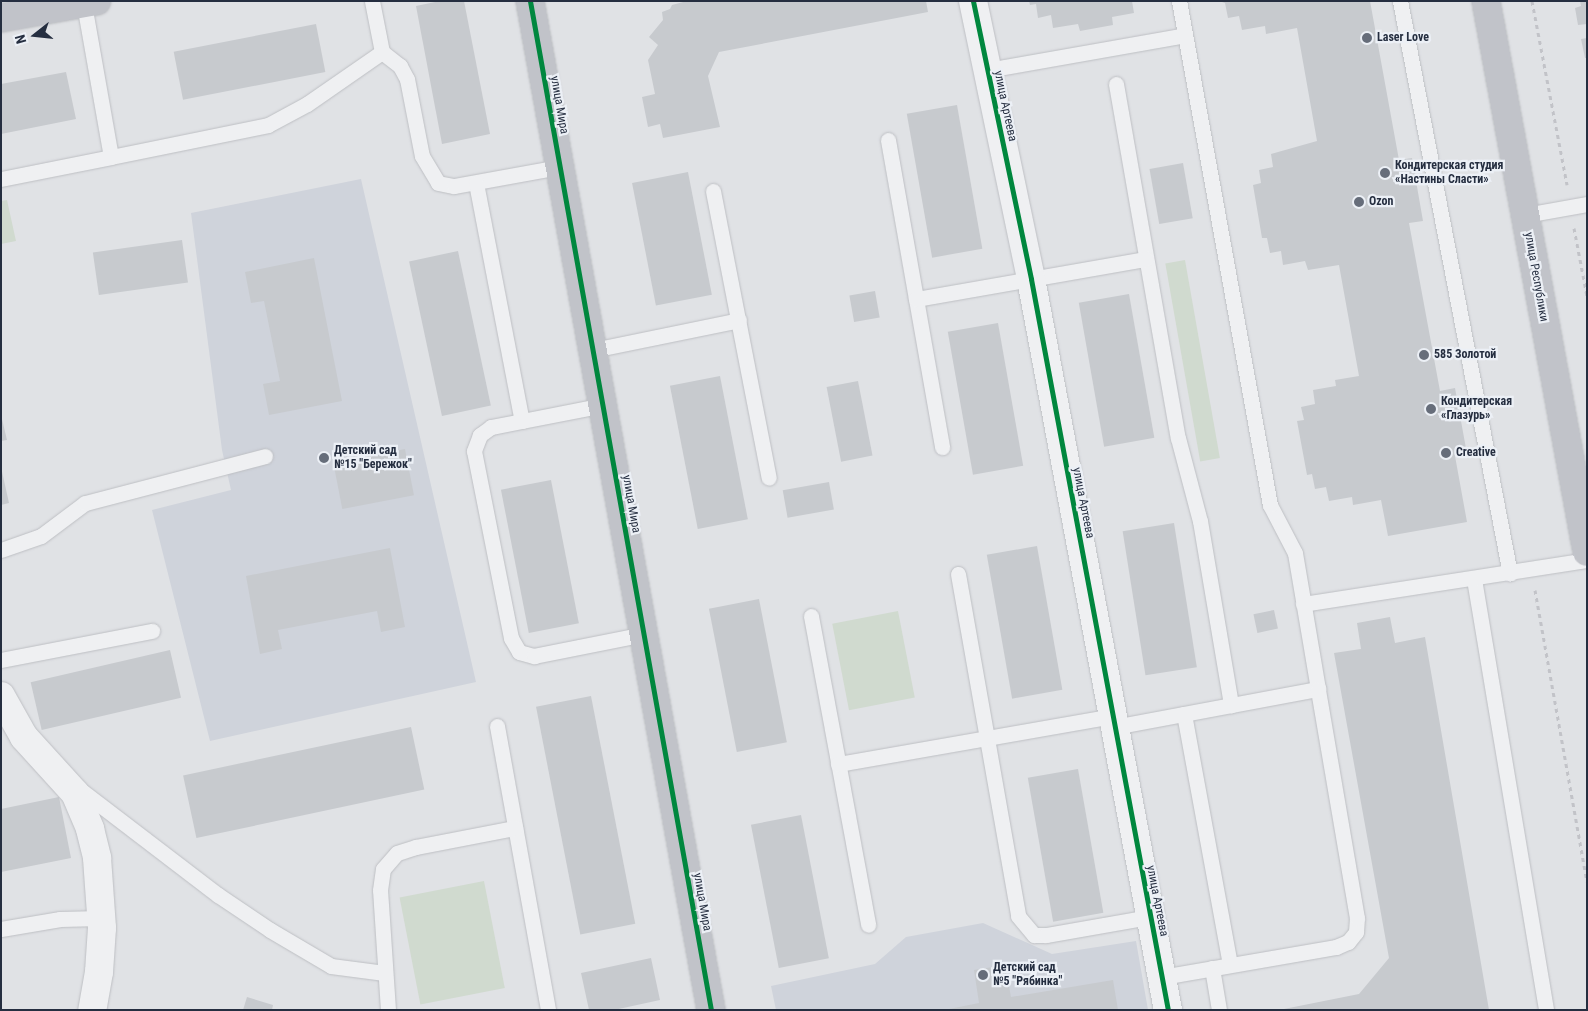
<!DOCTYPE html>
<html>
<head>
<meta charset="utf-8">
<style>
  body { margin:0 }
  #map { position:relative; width:1588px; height:1011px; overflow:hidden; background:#e0e2e5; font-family:"Roboto Condensed",sans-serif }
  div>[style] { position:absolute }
  .built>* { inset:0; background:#cfd3db }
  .green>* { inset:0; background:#d0dacf; transform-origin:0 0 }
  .building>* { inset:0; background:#c7cace; transform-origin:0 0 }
  .path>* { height:3px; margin-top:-1.5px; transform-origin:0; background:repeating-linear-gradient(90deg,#c2c3c8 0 4px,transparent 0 8px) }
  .roads { filter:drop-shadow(0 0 1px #bdbfc3) drop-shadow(0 0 1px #bdbfc3) }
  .lane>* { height:15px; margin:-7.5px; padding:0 7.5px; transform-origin:7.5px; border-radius:7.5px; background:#eff0f2 }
  .street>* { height:28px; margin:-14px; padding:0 14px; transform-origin:14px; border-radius:14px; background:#eff0f2 }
  .secondary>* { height:28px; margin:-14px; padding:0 14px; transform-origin:14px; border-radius:14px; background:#c1c3c9 }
  .cycleway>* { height:5px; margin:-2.5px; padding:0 2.5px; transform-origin:2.5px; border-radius:2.5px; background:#00873e }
  .dots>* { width:14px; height:14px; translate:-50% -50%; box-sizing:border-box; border:2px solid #ecf0f6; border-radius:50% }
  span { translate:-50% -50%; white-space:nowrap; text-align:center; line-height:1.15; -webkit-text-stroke:4.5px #ecf0f6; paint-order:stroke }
  .poi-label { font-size:12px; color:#252e40; font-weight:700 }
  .left { translate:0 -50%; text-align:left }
  .street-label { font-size:12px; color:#252e40 }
  .frame { position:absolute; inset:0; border:2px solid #252e40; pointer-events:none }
  .north { position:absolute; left:10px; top:10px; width:50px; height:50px; -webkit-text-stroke:4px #ecf0f6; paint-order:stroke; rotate:254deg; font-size:14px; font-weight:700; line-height:20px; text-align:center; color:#252e40 }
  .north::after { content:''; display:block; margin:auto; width:18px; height:22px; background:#252e40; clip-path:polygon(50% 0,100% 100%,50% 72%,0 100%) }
</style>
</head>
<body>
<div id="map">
  <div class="built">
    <i style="clip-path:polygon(361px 179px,476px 682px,210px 741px,152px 510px,231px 490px,222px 450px,191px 213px)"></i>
    <i style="clip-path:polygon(983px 923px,1052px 954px,1136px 941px,1148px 1010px,776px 1010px,771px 986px,875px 964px,906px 937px)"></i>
  </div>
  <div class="green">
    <i style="clip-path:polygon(7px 200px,16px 241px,1px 244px,1px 201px)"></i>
    <i style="left:1185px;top:260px;width:201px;height:20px;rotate:80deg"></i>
    <i style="left:898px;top:611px;width:88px;height:67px;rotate:79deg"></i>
    <i style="left:484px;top:881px;width:109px;height:86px;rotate:79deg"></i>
  </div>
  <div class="building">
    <i style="clip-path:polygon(440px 1px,464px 1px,490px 134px,442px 144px,416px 6px)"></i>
    <i style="clip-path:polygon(687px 1px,926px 1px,928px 12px,719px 52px,708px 76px,720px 127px,663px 138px,660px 124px,648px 127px,642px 97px,655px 94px,648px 60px,658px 45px,649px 37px,663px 20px,662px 12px,670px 9px,672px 5px)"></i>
    <i style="clip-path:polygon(1029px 1px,1132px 1px,1134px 13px,1112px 17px,1113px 25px,1080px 31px,1078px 24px,1053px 28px,1051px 15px,1038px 18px,1036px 4px,1030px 5px)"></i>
    <i style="clip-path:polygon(1219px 1px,1370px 1px,1399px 160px,1412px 158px,1423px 221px,1409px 223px,1440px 391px,1455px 388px,1467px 454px,1455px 456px,1467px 522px,1388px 536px,1381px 500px,1353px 505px,1352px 497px,1329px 501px,1326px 487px,1315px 489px,1312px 474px,1307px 475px,1297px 421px,1304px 420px,1301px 407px,1315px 404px,1313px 390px,1336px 386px,1335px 380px,1359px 376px,1339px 265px,1308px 270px,1305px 261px,1283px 265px,1281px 251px,1270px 253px,1267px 238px,1262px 238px,1253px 185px,1261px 183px,1259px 170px,1273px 167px,1271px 154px,1317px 141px,1297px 28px,1266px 34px,1265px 26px,1242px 30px,1239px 16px,1228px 18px,1225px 3px)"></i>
    <i style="clip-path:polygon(1580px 1px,1587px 1px,1587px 24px,1578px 25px,1575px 8px,1581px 6px)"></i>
    <i style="left:316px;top:24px;width:49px;height:145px;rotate:79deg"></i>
    <i style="clip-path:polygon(1587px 38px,1587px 58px,1585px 58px,1581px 39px)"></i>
    <i style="clip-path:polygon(66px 72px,76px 119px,1px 134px,1px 84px)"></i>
    <i style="left:957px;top:105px;width:146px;height:51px;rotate:80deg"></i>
    <i style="left:1183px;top:163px;width:56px;height:34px;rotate:80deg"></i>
    <i style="left:688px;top:172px;width:125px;height:57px;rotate:79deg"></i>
    <i style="left:182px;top:240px;width:43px;height:90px;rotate:82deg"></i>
    <i style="left:458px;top:251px;width:158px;height:50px;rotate:78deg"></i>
    <i style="clip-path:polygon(314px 258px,342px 401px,269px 415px,263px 384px,280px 381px,264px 301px,251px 303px,245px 272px)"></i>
    <i style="left:875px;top:291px;width:27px;height:26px;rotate:80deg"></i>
    <i style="left:1129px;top:294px;width:146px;height:51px;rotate:80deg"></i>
    <i style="left:998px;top:323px;width:145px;height:51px;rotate:80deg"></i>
    <i style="left:720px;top:376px;width:146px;height:51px;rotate:79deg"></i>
    <i style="left:858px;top:381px;width:76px;height:32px;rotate:79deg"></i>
    <i style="clip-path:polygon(1px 415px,7px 440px,1px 441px)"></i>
    <i style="left:405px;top:449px;width:47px;height:73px;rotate:79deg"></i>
    <i style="clip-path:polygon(1px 467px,9px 503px,1px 505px)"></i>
    <i style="left:551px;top:480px;width:146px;height:51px;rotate:79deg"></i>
    <i style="left:829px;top:482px;width:28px;height:47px;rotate:80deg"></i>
    <i style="left:1174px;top:523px;width:146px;height:52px;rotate:81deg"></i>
    <i style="left:1037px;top:546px;width:146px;height:51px;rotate:80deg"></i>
    <i style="clip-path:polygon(390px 548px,405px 627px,381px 632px,377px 611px,278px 630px,282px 649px,260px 654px,246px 576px)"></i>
    <i style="left:759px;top:599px;width:146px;height:51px;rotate:79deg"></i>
    <i style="left:1274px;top:610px;width:19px;height:21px;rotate:78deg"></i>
    <i style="clip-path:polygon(1390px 617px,1395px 643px,1425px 637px,1489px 1010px,1279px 1010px,1359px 994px,1389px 958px,1334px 653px,1361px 649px,1357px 623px)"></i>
    <i style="left:170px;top:650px;width:49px;height:143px;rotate:77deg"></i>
    <i style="left:591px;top:696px;width:232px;height:56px;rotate:79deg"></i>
    <i style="left:411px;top:727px;width:64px;height:233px;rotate:78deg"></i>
    <i style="left:1078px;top:769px;width:146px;height:51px;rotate:80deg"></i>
    <i style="clip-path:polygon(59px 797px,71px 858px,1px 872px,1px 809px)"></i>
    <i style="left:801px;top:815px;width:146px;height:51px;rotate:79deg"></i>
    <i style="clip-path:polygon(651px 958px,660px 1000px,614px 1010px,589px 1010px,581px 973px)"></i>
    <i style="clip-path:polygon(1005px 965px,1011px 997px,1113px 980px,1118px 1010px,944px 1010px,979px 1003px,974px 970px)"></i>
    <i style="clip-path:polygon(247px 997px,273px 1005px,272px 1010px,243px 1010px)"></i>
  </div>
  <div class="path">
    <i style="left:1532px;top:1px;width:187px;rotate:79.2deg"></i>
    <i style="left:1574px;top:228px;width:69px;rotate:79.2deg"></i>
    <i style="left:1535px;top:590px;width:296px;rotate:79.9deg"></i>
  </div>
  <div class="roads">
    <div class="lane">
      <i style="left:1400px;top:1px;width:583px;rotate:79.13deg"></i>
      <i style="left:84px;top:4px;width:155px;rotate:80deg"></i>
      <i style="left:111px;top:157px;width:160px;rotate:-11.5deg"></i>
      <i style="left:268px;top:125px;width:44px;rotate:-28.3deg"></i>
      <i style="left:307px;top:104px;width:91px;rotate:-34.7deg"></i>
      <i style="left:382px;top:52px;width:52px;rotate:-101.1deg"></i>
      <i style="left:382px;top:52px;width:23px;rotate:38deg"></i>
      <i style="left:400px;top:66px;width:15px;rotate:62deg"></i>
      <i style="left:407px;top:79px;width:78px;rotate:79deg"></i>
      <i style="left:422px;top:156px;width:31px;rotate:59deg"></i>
      <i style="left:438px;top:183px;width:16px;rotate:11deg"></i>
      <i style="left:454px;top:186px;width:107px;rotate:-10.3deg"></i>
      <i style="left:987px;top:70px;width:201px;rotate:-10deg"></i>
      <i style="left:1116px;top:84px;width:359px;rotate:80.1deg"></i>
      <i style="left:1178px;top:438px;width:86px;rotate:75.2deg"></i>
      <i style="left:1200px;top:521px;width:187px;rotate:80.4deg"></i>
      <i style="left:888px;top:140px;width:312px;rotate:80deg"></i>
      <i style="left:1px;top:179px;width:112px;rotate:-11.3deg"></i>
      <i style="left:476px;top:183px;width:242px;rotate:79.1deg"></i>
      <i style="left:522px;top:421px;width:84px;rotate:-11deg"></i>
      <i style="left:713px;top:191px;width:292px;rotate:79deg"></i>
      <i style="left:1525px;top:215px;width:63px;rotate:-10.1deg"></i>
      <i style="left:916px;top:299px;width:233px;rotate:-9.9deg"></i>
      <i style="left:593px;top:350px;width:149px;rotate:-11.6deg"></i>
      <i style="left:522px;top:421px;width:32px;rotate:169deg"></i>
      <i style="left:491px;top:427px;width:14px;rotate:144deg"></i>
      <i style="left:480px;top:435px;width:17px;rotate:111deg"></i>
      <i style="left:474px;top:451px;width:191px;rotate:78.8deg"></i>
      <i style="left:511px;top:638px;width:16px;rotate:60deg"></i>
      <i style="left:519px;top:652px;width:16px;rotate:15deg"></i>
      <i style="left:534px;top:656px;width:112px;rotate:-11.3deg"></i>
      <i style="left:1px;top:550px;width:42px;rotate:-19.3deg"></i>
      <i style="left:41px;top:536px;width:55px;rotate:-36.9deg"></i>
      <i style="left:85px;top:503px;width:186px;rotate:-14.6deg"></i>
      <i style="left:958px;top:574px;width:347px;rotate:80deg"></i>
      <i style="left:1018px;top:916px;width:25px;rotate:50deg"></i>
      <i style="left:1034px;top:935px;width:12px"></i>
      <i style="left:1046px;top:935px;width:105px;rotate:-9.9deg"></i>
      <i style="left:1474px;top:579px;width:437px;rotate:80.5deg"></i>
      <i style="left:1303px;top:604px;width:287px;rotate:-8.8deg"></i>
      <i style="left:811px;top:616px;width:314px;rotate:79.5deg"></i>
      <i style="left:1px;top:660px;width:154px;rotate:-10.9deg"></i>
      <i style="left:1184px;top:714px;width:255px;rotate:79.6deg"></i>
      <i style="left:497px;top:726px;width:289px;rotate:79.8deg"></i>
      <i style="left:1114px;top:727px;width:208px;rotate:-10.6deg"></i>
      <i style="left:1318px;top:689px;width:138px;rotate:-99.6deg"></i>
      <i style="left:1295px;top:553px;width:54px;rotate:-117.5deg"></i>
      <i style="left:1270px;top:505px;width:512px;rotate:-100.23deg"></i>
      <i style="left:838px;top:764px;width:278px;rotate:-9.9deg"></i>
      <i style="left:78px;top:788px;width:176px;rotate:37.4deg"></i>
      <i style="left:218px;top:895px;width:63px;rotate:33.9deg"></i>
      <i style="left:270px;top:930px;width:71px;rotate:30.5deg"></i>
      <i style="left:331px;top:966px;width:54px;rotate:7.4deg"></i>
      <i style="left:1px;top:929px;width:60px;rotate:-9.6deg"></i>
      <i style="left:60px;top:919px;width:41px;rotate:-1.4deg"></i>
      <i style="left:1212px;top:968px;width:43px;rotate:80.5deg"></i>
      <i style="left:1162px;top:977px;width:177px;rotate:-9.8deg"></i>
      <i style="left:1336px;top:947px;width:13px;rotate:-23deg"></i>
      <i style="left:1348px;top:942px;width:13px;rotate:-51deg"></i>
      <i style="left:1356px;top:932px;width:14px;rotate:-86deg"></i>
      <i style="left:1357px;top:918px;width:232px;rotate:-99.7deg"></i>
      <i style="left:388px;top:1010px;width:120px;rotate:-93.8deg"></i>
      <i style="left:380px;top:890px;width:21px;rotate:-82deg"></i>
      <i style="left:383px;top:869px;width:21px;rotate:-49deg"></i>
      <i style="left:397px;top:853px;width:20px;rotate:-18deg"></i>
      <i style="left:416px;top:847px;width:101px;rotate:-10.9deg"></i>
    </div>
    <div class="street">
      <i style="left:973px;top:1px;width:284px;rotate:78.2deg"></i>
      <i style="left:1031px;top:279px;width:744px;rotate:79.39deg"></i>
      <i style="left:1px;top:696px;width:47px;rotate:60.7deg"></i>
      <i style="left:24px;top:737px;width:76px;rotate:47.7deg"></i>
      <i style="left:75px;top:793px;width:39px;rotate:67deg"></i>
      <i style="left:90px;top:829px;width:30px;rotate:76deg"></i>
      <i style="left:97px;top:858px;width:70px;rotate:85.9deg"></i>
      <i style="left:102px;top:928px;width:44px;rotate:93.9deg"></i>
      <i style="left:99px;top:972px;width:39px;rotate:100deg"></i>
    </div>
    <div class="secondary">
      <i style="left:530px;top:1px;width:1025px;rotate:79.83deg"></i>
      <i style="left:1486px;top:1px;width:560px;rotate:79.61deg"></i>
      <i style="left:1px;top:18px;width:97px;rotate:-10.1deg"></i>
    </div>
  </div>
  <div class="cycleway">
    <i style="left:530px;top:1px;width:1025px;rotate:79.83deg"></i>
    <i style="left:973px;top:1px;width:284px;rotate:78.2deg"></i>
    <i style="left:1031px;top:279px;width:744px;rotate:79.39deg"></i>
  </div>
  <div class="dots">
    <i style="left:1367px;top:38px;background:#666d7a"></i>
    <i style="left:1385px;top:173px;background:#666d7a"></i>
    <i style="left:1359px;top:202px;background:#666d7a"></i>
    <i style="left:1424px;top:355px;background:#666d7a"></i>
    <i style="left:1431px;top:409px;background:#666d7a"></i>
    <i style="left:1446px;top:453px;background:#666d7a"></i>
    <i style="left:324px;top:458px;background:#666d7a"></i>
    <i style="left:983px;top:975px;background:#666d7a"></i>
  </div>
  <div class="poi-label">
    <span class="left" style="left:1377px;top:38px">Laser Love</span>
    <span class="left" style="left:1395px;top:173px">Кондитерская студия<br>«Настины Сласти»</span>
    <span class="left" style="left:1369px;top:202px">Ozon</span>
    <span class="left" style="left:1434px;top:355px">585 Золотой</span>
    <span class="left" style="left:1441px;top:409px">Кондитерская<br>«Глазурь»</span>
    <span class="left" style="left:334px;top:458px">Детский сад<br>№15 "Бережок"</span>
    <span class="left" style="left:1456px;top:453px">Creative</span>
    <span class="left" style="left:993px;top:975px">Детский сад<br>№5 "Рябинка"</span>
  </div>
  <div class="street-label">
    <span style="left:559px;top:105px;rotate:80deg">улица Мира</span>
    <span style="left:1005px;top:106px;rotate:78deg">улица Артеева</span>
    <span style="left:1536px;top:277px;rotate:80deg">улица Республики</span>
    <span style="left:1083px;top:503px;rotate:79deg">улица Артеева</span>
    <span style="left:631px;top:504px;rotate:80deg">улица Мира</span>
    <span style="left:1157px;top:901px;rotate:79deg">улица Артеева</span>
    <span style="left:702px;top:902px;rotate:80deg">улица Мира</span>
  </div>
  <div class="frame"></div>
  <div class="north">N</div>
</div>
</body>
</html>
